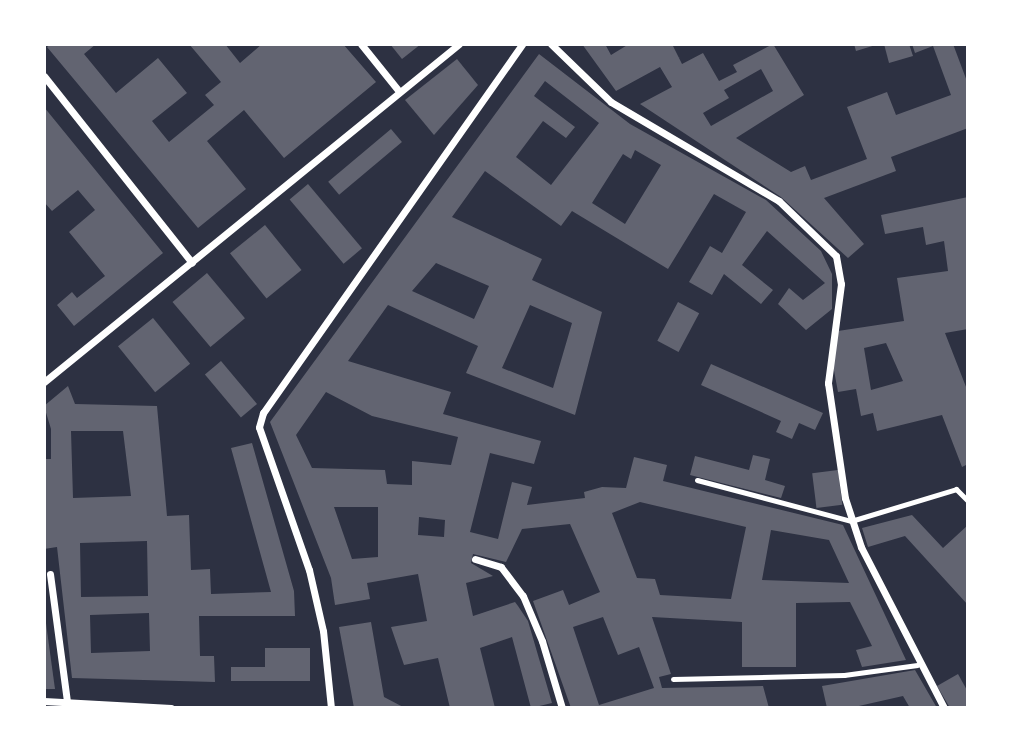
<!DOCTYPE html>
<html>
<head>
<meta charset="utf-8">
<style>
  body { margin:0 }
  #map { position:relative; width:1012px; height:752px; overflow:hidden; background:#2d3142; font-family:"Fira Sans Condensed",sans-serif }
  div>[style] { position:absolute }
  .building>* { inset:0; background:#626471; transform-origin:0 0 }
  .service>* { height:5px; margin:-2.5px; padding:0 2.5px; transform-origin:2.5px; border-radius:2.5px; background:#fff }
  .minor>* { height:7px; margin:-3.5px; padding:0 3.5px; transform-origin:3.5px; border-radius:3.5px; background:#fff }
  span { translate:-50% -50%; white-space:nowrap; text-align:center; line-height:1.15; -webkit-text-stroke:5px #fff; paint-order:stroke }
  .frame { position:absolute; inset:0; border:46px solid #fff; pointer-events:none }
</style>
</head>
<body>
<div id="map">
  <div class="building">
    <i style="clip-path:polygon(51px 44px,96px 44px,84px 54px,116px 93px,158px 58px,187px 93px,152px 121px,169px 142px,214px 105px,205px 95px,221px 82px,189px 44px,225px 44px,240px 63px,262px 44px,343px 44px,376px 82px,284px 158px,244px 110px,207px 141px,246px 189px,198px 228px,47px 47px)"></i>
    <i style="clip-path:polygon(390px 44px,421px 44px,402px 59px)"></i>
    <i style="clip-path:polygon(evenodd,582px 44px,605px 44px,611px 55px,629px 44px,672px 44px,682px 64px,703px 53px,719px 81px,737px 72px,733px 65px,773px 44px,804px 95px,736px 138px,791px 172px,805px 166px,811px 180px,867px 159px,847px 107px,887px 92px,896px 115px,951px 95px,933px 46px,915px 53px,912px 44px,953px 44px,968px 84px,968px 128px,891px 157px,896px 171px,824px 198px,864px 244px,848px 258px,781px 197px,640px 104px,672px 87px,660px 67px,616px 91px,582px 44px,761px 69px,773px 91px,711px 126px,703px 113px,729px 98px,724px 90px,761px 69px)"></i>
    <i style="clip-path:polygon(854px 44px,879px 44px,856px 51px)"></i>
    <i style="clip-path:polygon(884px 44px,909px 44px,913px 56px,889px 63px)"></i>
    <i style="clip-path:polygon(evenodd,539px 54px,630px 124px,766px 200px,821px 251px,832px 274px,832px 309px,806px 330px,778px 304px,789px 288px,803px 300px,825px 283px,767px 231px,742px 265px,773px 290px,761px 304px,724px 274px,712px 295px,689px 282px,710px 246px,722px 253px,746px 212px,714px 194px,668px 269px,572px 211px,561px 226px,485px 171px,452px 217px,542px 259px,532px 280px,602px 312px,575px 415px,466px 373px,478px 346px,388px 305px,348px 361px,451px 392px,443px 414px,541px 441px,534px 464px,490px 453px,470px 532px,498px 539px,512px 482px,532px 487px,527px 505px,585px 498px,584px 492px,602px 487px,626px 488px,634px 457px,667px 465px,663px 481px,843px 525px,906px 660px,862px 667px,856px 650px,872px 646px,850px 602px,796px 603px,796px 667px,742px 667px,742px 622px,652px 617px,671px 674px,659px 677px,662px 688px,763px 686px,769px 708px,571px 708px,533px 601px,563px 590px,569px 605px,600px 592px,570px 524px,522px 529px,506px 562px,473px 554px,471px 563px,493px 576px,466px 583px,473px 616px,515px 602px,518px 606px,528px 621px,552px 703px,531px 708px,512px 637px,480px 648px,495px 708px,450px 708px,438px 658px,404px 665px,391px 627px,427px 621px,418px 574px,367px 583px,370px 599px,335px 605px,331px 578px,270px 422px,539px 54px,545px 81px,599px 123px,551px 185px,516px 157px,543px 121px,566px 138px,575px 127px,534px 96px,545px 81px,539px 54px,635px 150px,661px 165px,625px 224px,592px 203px,623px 154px,631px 159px,635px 150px,539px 54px,436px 263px,489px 286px,474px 319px,412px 291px,436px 263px,539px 54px,530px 305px,572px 323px,553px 388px,502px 368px,530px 305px,539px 54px,326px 392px,372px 416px,458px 437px,451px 465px,412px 461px,412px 485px,387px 484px,385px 470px,312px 468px,296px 435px,326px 392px,539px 54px,640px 502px,746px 527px,731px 599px,660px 595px,655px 579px,637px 578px,612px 513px,640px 502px,539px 54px,334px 507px,378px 507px,378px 557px,352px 559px,334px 507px,539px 54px,419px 517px,445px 520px,444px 537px,418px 535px,419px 517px,539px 54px,771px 530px,829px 540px,849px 583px,762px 580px,771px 530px,539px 54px,603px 617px,618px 655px,639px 647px,654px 688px,599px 705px,573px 627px,603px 617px)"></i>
    <i style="clip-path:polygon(457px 59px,478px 85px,434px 135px,405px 100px)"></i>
    <i style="clip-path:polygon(44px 107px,163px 253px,74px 326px,57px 305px,72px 292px,77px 298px,105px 276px,69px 232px,95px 210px,78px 190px,52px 211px,44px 202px)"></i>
    <i style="left:391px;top:129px;width:17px;height:82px;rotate:50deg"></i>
    <i style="left:308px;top:184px;width:84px;height:24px;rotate:50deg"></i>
    <i style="clip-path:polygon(evenodd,968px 197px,968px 329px,945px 333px,968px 392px,968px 464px,962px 467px,942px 415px,877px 431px,873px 413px,861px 416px,856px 389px,838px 392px,833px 365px,838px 331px,904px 321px,897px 278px,948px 271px,944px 241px,926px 245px,923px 227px,885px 234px,881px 215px,968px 197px,886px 343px,903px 381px,871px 390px,864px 348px,886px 343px)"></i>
    <i style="left:265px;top:225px;width:58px;height:45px;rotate:51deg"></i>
    <i style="left:207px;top:273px;width:59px;height:45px;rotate:50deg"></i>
    <i style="left:678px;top:302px;width:24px;height:44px;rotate:28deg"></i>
    <i style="left:153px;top:318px;width:59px;height:45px;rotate:51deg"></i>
    <i style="left:221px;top:361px;width:56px;height:21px;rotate:50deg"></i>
    <i style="clip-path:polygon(711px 364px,823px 413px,815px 430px,799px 423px,792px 439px,776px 432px,781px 421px,701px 385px)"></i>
    <i style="clip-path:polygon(evenodd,68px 386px,75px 404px,157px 406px,167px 516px,189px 515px,191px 570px,210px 569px,211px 594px,271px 592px,231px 448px,252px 443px,294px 591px,295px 616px,199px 616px,200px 656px,214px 656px,215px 682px,72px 678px,57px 547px,44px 549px,44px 459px,51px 459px,51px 429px,44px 406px,68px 386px,71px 431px,123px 431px,131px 496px,73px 498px,71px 431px,68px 386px,147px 541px,148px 596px,81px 597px,80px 543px,147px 541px,68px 386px,149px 613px,150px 651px,91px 653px,90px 615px,149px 613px)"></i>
    <i style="clip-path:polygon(753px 455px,770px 459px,765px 480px,785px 486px,781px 498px,690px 475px,695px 456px,749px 470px)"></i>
    <i style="left:838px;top:470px;width:35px;height:26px;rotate:83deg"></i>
    <i style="clip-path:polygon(912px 515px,943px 548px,968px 525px,968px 605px,905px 536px,868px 547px,862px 528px)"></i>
    <i style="clip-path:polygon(44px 616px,45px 616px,55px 689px,44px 689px)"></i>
    <i style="clip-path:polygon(371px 622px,384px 697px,405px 708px,354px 708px,339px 627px)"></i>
    <i style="clip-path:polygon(265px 648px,310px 648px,310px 681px,231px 681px,231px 667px,265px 667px)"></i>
    <i style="clip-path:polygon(915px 670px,937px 708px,910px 708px,903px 696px,850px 708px,827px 708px,822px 686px)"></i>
    <i style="clip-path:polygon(958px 674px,968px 692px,968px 708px,950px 708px,937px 686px)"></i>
  </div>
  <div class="service">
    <i style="left:697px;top:480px;width:159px;rotate:14.9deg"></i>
    <i style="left:851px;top:521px;width:110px;rotate:-16.9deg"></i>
    <i style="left:956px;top:489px;width:17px;rotate:45deg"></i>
    <i style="left:673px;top:679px;width:171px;rotate:-1.3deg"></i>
    <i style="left:844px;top:675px;width:74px;rotate:-7.8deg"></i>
  </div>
  <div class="minor">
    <i style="left:361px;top:44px;width:59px;rotate:51.2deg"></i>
    <i style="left:551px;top:44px;width:83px;rotate:44deg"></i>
    <i style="left:611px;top:102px;width:195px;rotate:30.5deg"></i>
    <i style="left:779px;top:201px;width:79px;rotate:44deg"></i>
    <i style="left:836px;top:256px;width:28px;rotate:80deg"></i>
    <i style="left:841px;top:284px;width:100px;rotate:97.5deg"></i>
    <i style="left:828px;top:383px;width:116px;rotate:81.6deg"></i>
    <i style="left:845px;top:498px;width:52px;rotate:71.9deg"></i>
    <i style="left:861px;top:547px;width:181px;rotate:62.7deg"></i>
    <i style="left:44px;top:76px;width:238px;rotate:51.6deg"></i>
    <i style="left:44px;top:382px;width:535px;rotate:-39.16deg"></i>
    <i style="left:475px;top:559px;width:27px;rotate:17deg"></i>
    <i style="left:501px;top:567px;width:36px;rotate:53deg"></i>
    <i style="left:523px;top:596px;width:49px;rotate:67.1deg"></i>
    <i style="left:542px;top:641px;width:70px;rotate:73.4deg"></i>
    <i style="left:50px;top:574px;width:129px;rotate:82.4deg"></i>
    <i style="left:44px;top:701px;width:127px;rotate:3.2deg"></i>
    <i style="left:331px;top:708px;width:77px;rotate:-95.9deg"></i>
    <i style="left:323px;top:631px;width:63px;rotate:-102.9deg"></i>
    <i style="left:309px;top:570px;width:151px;rotate:-109.3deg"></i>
    <i style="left:259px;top:427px;width:15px;rotate:-74deg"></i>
    <i style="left:263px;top:413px;width:451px;rotate:-54.9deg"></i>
  </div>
  <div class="frame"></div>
</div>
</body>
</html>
